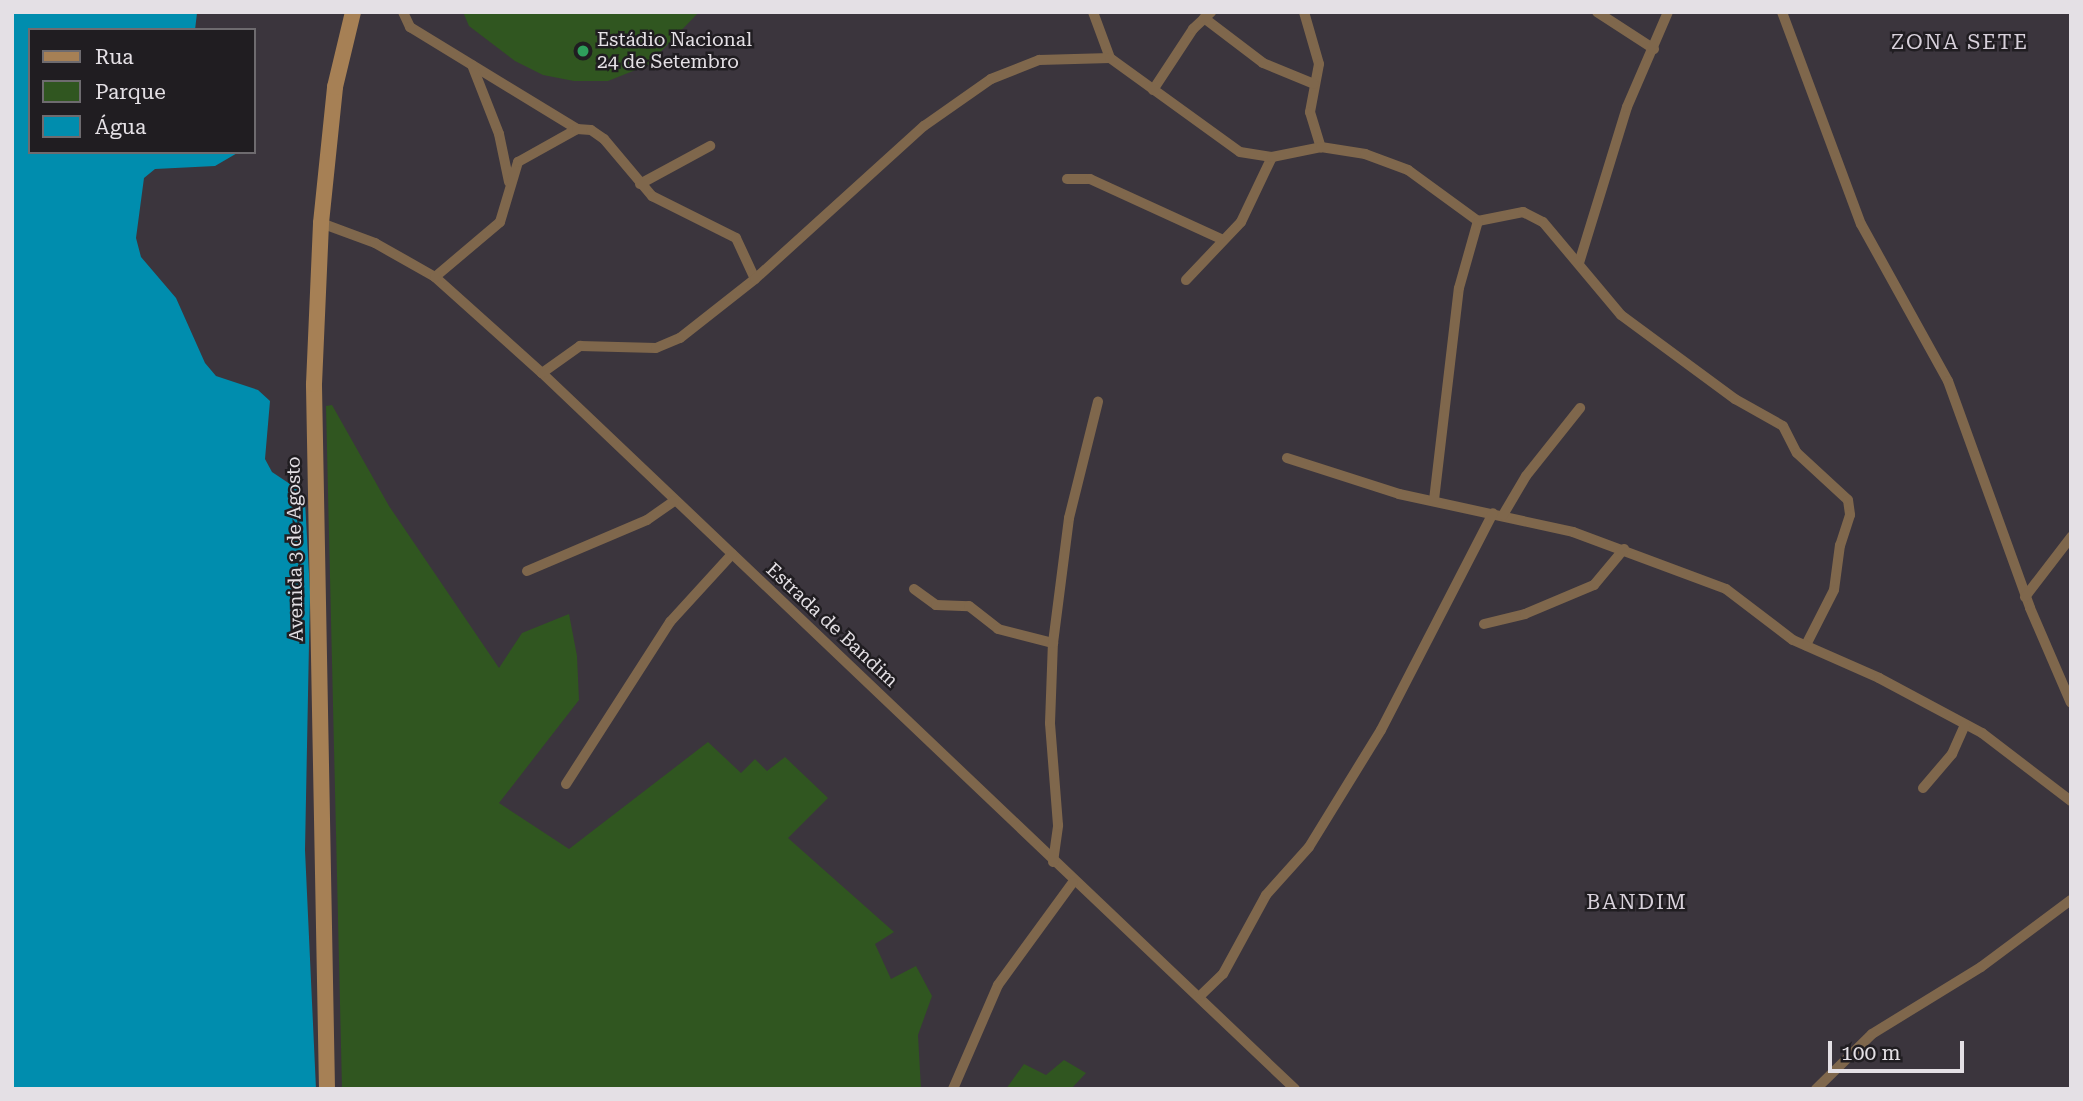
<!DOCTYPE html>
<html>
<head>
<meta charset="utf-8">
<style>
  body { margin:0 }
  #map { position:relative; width:2083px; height:1101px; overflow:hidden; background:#3b353d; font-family:"Roboto Serif",serif }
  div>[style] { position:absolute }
  .green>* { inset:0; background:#305620 }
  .water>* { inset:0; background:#008dae }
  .stream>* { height:2.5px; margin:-1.25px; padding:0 1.25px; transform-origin:1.25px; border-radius:1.25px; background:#008dae }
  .street>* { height:10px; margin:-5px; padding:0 5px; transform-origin:5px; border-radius:5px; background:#7f674c }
  .secondary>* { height:16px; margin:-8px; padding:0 8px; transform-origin:8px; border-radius:8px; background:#a68055 }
  .dots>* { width:19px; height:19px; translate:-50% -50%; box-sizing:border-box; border:4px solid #201d21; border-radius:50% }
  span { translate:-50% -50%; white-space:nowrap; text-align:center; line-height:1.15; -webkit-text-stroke:5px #201d21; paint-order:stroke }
  .poi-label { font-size:19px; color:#e4e0e5 }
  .left { translate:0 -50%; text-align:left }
  .street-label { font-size:19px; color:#e4e0e5 }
  .neighbourhood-label { font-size:21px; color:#d8d1db; letter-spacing:2px }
  .frame { position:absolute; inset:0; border:14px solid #e4e0e5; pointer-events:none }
  .legend { position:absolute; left:28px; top:28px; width:228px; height:126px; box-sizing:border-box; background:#201d21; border:2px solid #6e6b6f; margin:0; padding:9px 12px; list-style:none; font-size:21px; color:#e4e0e5 }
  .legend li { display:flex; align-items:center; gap:14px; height:35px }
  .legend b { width:35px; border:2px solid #6e6b6f }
  .scale { position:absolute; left:1828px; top:1041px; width:136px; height:32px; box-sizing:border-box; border:4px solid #e4e0e5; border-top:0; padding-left:9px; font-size:21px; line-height:24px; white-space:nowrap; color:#e4e0e5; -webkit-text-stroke:5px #201d21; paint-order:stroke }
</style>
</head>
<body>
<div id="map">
  <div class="green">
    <i style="clip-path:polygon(463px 12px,699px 12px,648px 65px,608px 81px,574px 81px,543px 75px,515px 61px,469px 26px)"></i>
    <i style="clip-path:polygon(332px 405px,389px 506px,499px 668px,522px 633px,569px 614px,577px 656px,579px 700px,499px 803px,569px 849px,708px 742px,741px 773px,755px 759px,767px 771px,785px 757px,828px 798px,788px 838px,894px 932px,875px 944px,891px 979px,916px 966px,932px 996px,918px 1035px,921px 1089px,342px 1089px,326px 406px)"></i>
    <i style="clip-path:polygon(1064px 1060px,1086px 1073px,1071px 1089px,1006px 1089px,1024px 1064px,1046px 1075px)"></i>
  </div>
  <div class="water">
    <i style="clip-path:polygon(12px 12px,197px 13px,195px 30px,30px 30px,30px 152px,239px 152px,215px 166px,155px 169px,144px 178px,136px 238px,141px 257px,176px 298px,205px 363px,216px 376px,258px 390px,270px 401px,265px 459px,272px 472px,299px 490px,305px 501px,310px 592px,305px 850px,316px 1089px,12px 1089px)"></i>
  </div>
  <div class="stream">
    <i style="left:715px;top:1089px;width:24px"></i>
  </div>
  <div class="street">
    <i style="left:403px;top:12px;width:17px;rotate:65deg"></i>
    <i style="left:410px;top:27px;width:196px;rotate:31.4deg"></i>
    <i style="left:1093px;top:12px;width:49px;rotate:69.7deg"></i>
    <i style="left:1304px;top:12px;width:54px;rotate:73.9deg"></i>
    <i style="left:1319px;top:64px;width:49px;rotate:100.6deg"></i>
    <i style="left:1310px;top:112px;width:37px;rotate:73deg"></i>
    <i style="left:1597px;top:12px;width:68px;rotate:33deg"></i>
    <i style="left:1782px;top:12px;width:226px;rotate:69.6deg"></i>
    <i style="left:1861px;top:224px;width:179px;rotate:61deg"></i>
    <i style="left:1948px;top:381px;width:241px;rotate:70.1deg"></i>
    <i style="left:2030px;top:608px;width:103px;rotate:66.7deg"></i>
    <i style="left:1204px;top:18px;width:74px;rotate:37.3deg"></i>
    <i style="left:1263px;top:63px;width:55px;rotate:22.4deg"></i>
    <i style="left:472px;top:65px;width:74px;rotate:68.6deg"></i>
    <i style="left:499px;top:134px;width:49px;rotate:78.2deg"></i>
    <i style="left:1153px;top:90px;width:73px;rotate:-56.7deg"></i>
    <i style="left:1193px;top:29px;width:25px;rotate:-43deg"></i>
    <i style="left:1067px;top:179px;width:23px"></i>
    <i style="left:1090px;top:179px;width:146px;rotate:24.6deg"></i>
    <i style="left:640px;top:184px;width:80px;rotate:-28.5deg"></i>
    <i style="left:321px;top:223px;width:58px;rotate:20.3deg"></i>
    <i style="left:375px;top:243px;width:69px;rotate:29.5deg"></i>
    <i style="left:435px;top:277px;width:144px;rotate:41.9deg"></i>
    <i style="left:542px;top:373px;width:1039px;rotate:43.56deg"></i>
    <i style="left:1579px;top:263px;width:163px;rotate:-72.9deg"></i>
    <i style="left:1627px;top:107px;width:103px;rotate:-66.7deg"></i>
    <i style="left:435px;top:277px;width:85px;rotate:-40.2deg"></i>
    <i style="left:500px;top:222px;width:63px;rotate:-73.3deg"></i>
    <i style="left:518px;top:162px;width:68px;rotate:-29.2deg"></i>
    <i style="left:577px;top:129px;width:14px;rotate:4deg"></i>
    <i style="left:591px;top:130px;width:16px;rotate:35deg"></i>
    <i style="left:604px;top:139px;width:75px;rotate:49.9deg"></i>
    <i style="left:652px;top:196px;width:94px;rotate:26.6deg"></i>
    <i style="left:736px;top:238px;width:45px;rotate:65.1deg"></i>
    <i style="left:1186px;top:280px;width:80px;rotate:-46.5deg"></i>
    <i style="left:1241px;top:222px;width:72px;rotate:-64.5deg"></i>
    <i style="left:542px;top:373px;width:47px;rotate:-35.4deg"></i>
    <i style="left:580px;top:346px;width:76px;rotate:1.5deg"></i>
    <i style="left:656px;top:348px;width:26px;rotate:-23deg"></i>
    <i style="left:680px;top:338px;width:95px;rotate:-38.2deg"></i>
    <i style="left:755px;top:279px;width:228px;rotate:-42.2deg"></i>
    <i style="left:924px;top:126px;width:82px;rotate:-35deg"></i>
    <i style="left:991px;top:79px;width:52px;rotate:-21.6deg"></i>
    <i style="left:1039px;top:60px;width:71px;rotate:-1.6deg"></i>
    <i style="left:1110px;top:58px;width:160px;rotate:35.9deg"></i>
    <i style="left:1240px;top:152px;width:32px;rotate:9deg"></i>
    <i style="left:1272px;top:157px;width:50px;rotate:-11.5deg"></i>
    <i style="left:1321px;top:147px;width:45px;rotate:9deg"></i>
    <i style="left:1365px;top:154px;width:46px;rotate:20.4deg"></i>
    <i style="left:1408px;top:170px;width:87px;rotate:36.1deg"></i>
    <i style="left:1478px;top:221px;width:46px;rotate:-11.3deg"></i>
    <i style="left:1523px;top:212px;width:22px;rotate:27deg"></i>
    <i style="left:1543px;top:222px;width:121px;rotate:50deg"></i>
    <i style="left:1621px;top:315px;width:142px;rotate:36.4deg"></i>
    <i style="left:1735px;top:399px;width:55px;rotate:29.4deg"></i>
    <i style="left:1783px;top:426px;width:30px;rotate:63deg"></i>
    <i style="left:1797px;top:453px;width:69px;rotate:42.7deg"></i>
    <i style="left:1848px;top:500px;width:15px;rotate:82deg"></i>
    <i style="left:1850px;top:515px;width:32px;rotate:108deg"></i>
    <i style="left:1840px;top:545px;width:45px;rotate:97.6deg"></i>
    <i style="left:1834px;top:590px;width:62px;rotate:117deg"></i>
    <i style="left:1287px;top:458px;width:118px;rotate:17.8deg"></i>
    <i style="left:1399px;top:494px;width:178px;rotate:12.3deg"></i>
    <i style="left:1573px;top:532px;width:163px;rotate:20.4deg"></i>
    <i style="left:1726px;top:589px;width:84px;rotate:37.3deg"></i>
    <i style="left:1793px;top:640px;width:94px;rotate:23.8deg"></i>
    <i style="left:1879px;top:678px;width:117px;rotate:28.1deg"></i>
    <i style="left:1982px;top:733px;width:112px;rotate:37.4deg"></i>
    <i style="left:1434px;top:500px;width:213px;rotate:-83.3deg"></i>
    <i style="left:1459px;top:288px;width:70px;rotate:-74.2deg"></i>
    <i style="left:1503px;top:515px;width:45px;rotate:-59.5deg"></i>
    <i style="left:1526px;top:476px;width:87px;rotate:-51.5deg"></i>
    <i style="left:527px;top:571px;width:130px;rotate:-23deg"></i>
    <i style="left:647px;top:520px;width:33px;rotate:-35deg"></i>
    <i style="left:914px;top:589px;width:27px;rotate:36deg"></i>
    <i style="left:936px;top:605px;width:33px;rotate:2deg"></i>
    <i style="left:969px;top:606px;width:37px;rotate:38deg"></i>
    <i style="left:998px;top:629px;width:57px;rotate:14.3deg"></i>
    <i style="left:2025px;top:597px;width:76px;rotate:-52.5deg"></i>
    <i style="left:1484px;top:624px;width:42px;rotate:-13.7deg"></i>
    <i style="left:1525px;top:614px;width:75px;rotate:-22.8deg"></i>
    <i style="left:1594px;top:585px;width:47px;rotate:-50.2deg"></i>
    <i style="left:566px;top:784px;width:193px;rotate:-57.3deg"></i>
    <i style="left:670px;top:622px;width:92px;rotate:-47.6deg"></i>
    <i style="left:1923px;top:788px;width:45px;rotate:-49.5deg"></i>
    <i style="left:1952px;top:754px;width:32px;rotate:-66deg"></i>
    <i style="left:1053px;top:862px;width:37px;rotate:-82deg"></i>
    <i style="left:1058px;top:825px;width:102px;rotate:-94.5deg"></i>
    <i style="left:1050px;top:723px;width:80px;rotate:-87.9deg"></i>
    <i style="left:1053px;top:643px;width:126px;rotate:-82.7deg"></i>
    <i style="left:1069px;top:518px;width:120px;rotate:-76deg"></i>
    <i style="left:1200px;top:996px;width:32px;rotate:-44deg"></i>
    <i style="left:1223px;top:974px;width:90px;rotate:-61.4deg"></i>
    <i style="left:1266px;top:895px;width:64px;rotate:-48.1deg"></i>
    <i style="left:1309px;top:847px;width:137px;rotate:-58.4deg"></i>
    <i style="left:1381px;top:730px;width:244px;rotate:-62.7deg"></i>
    <i style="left:953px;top:1089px;width:113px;rotate:-66.6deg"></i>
    <i style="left:998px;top:985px;width:127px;rotate:-53.9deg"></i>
    <i style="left:1816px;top:1089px;width:78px;rotate:-44.5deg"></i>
    <i style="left:1872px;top:1034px;width:128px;rotate:-31.6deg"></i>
    <i style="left:1981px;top:967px;width:112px;rotate:-36.7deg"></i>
  </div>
  <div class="secondary">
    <i style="left:327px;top:1089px;width:705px;rotate:-91.06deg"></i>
    <i style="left:314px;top:384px;width:161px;rotate:-87.5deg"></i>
    <i style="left:321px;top:223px;width:137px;rotate:-84.1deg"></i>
    <i style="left:335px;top:87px;width:77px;rotate:-76.5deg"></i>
  </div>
  <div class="dots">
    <i style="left:583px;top:51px;background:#2e9e5b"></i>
  </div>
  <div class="poi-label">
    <span class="left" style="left:597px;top:51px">Estádio Nacional<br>24 de Setembro</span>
  </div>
  <div class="street-label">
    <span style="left:295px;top:549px;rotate:-91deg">Avenida 3 de Agosto</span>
    <span style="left:832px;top:625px;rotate:43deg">Estrada de Bandim</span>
  </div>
  <div class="neighbourhood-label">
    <span style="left:1960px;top:42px">ZONA SETE</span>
    <span style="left:1637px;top:902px">BANDIM</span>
  </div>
  <div class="frame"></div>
  <ul class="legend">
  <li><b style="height:9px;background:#a68055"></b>Rua</li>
  <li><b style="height:19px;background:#305620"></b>Parque</li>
  <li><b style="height:19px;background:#008dae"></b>Água</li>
  </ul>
  <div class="scale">100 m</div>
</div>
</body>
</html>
